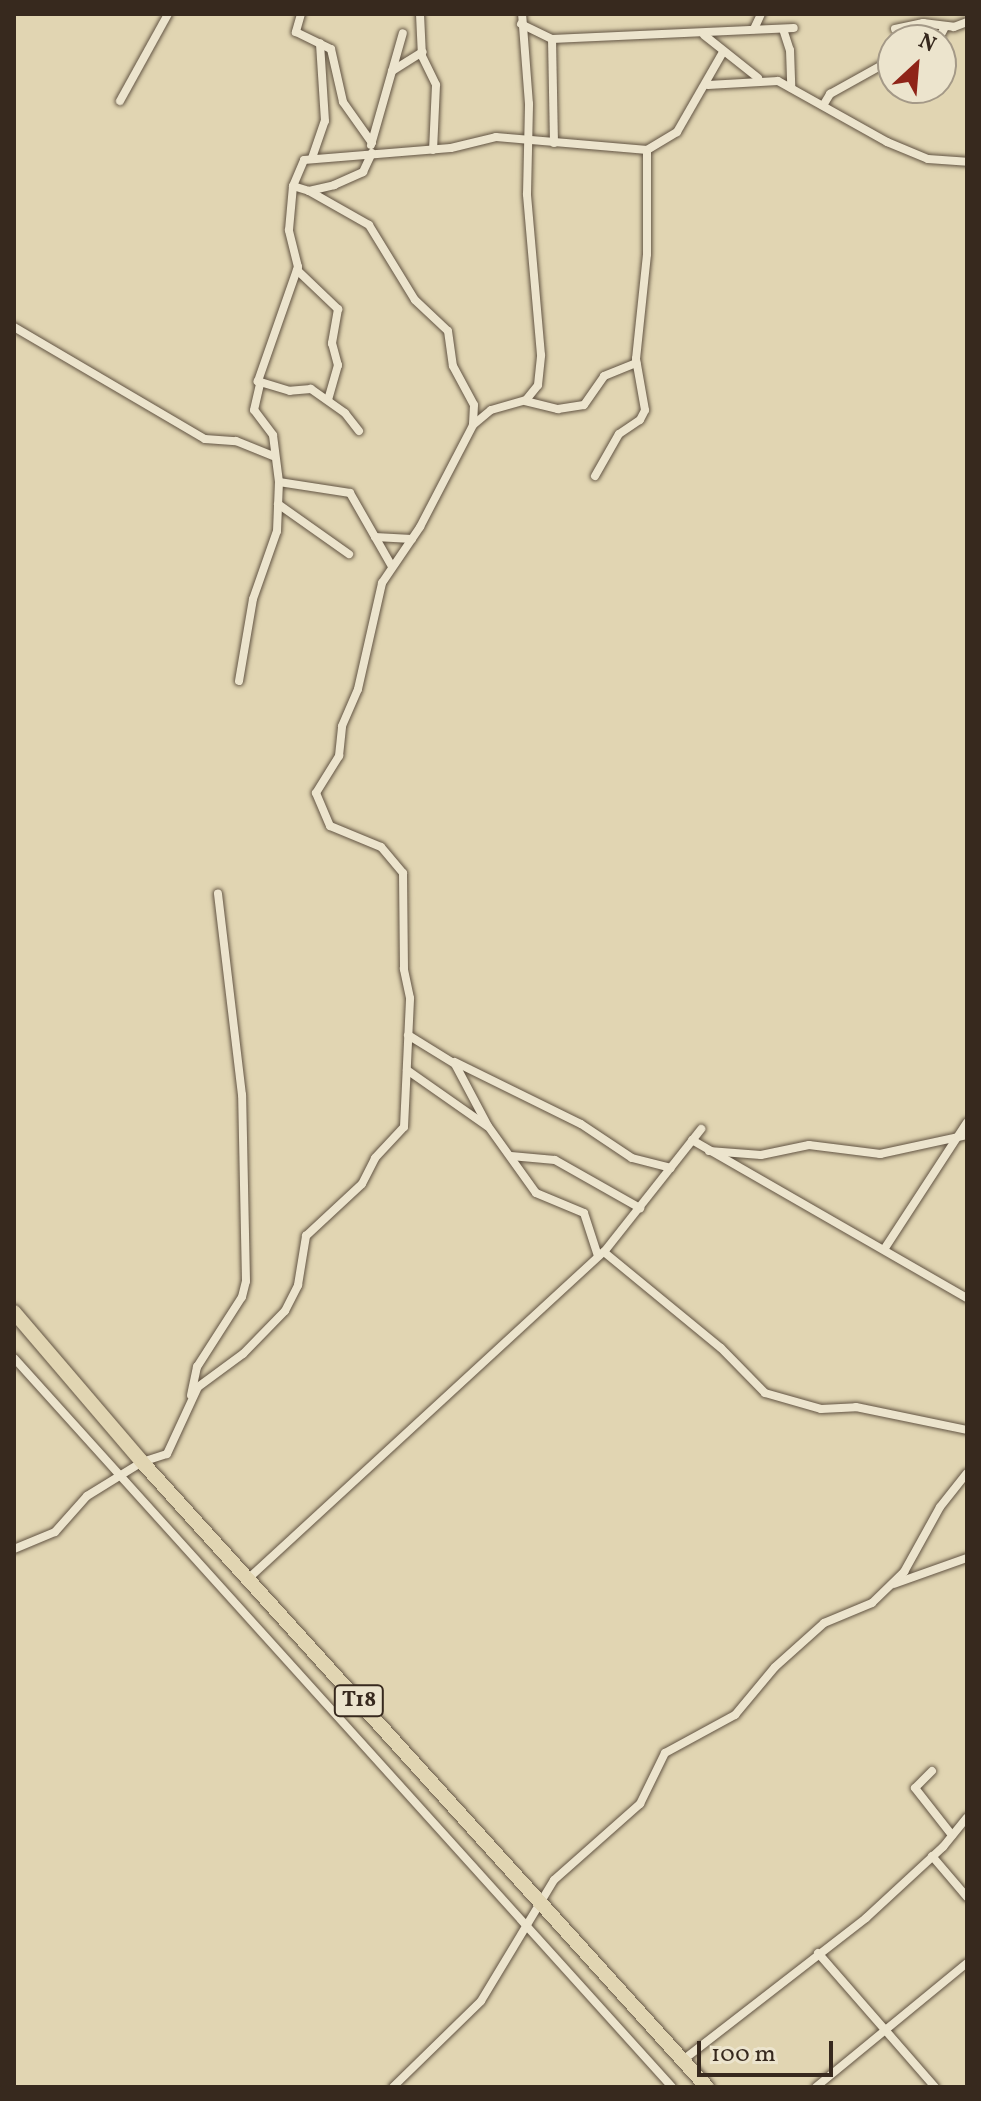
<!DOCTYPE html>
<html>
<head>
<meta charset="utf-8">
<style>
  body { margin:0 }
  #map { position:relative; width:981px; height:2101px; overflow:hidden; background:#e1d5b2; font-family:Vollkorn,serif }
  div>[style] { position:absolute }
  .roads { filter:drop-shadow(0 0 2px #625443) drop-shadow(0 0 2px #625443) }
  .minor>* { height:8px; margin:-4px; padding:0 4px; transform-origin:4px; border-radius:4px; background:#ece4cd }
  .trunk>* { height:14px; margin:-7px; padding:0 7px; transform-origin:7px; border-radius:7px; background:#e1d5b2 }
  span { translate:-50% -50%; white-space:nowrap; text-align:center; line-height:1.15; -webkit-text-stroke:6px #ece4cd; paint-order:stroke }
  .shield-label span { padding:2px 6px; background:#ece4cd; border:2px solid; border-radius:6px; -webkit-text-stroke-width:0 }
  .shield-label { font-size:22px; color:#37291e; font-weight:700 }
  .frame { position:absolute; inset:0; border:16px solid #37291e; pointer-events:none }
  .north { position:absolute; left:877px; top:24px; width:80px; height:80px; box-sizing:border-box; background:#ece4cd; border:2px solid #a49987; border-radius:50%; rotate:26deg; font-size:22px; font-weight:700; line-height:32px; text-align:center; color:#37291e }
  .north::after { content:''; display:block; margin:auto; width:28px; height:36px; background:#8f2418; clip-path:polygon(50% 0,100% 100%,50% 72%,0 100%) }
  .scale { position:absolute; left:697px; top:2041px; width:136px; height:36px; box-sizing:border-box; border:4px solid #37291e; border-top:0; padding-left:10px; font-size:24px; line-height:28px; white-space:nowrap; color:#37291e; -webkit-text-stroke:6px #ece4cd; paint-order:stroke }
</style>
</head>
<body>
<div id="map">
  <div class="roads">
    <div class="minor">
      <i style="left:301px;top:14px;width:19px;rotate:106deg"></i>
      <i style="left:296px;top:32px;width:39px;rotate:26deg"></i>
      <i style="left:331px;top:49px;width:54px;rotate:77.2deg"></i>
      <i style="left:343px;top:102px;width:50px;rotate:54.7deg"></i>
      <i style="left:420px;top:14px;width:42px;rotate:87.3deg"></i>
      <i style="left:422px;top:56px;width:32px;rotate:64deg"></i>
      <i style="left:436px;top:85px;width:65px;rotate:92.6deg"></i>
      <i style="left:521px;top:24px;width:34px;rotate:26deg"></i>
      <i style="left:552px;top:39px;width:242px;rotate:-2.6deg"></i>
      <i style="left:754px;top:29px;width:17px;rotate:-65deg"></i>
      <i style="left:783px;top:29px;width:22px;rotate:72deg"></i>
      <i style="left:790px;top:50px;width:38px;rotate:88deg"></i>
      <i style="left:895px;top:29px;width:29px;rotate:-12deg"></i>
      <i style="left:923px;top:23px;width:31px;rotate:7deg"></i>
      <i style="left:954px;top:27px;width:14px;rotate:-21deg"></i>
      <i style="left:704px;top:35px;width:69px;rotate:38.5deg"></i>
      <i style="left:552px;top:39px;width:104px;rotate:88.9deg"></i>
      <i style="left:938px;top:40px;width:15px;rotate:-62deg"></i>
      <i style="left:392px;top:71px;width:36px;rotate:-32deg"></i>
      <i style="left:708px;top:85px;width:70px;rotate:-3.3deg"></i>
      <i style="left:778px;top:81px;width:125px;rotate:29.2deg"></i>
      <i style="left:887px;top:142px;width:44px;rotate:22.5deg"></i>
      <i style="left:928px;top:159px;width:39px;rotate:4deg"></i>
      <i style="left:120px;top:101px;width:99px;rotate:-61.1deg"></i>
      <i style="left:824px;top:104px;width:12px;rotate:-59deg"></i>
      <i style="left:830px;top:94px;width:72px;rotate:-29.1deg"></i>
      <i style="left:371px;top:145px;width:116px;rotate:-74.1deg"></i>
      <i style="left:312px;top:158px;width:39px;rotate:-71deg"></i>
      <i style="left:325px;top:121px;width:78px;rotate:-93.7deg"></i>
      <i style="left:293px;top:186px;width:17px;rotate:17deg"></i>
      <i style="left:309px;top:191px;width:26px;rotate:-13deg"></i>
      <i style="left:334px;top:185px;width:32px;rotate:-24deg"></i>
      <i style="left:363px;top:172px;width:21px;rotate:-65deg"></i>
      <i style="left:309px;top:191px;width:69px;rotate:29.5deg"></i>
      <i style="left:369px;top:225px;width:88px;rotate:58.5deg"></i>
      <i style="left:415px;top:300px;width:45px;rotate:43.2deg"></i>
      <i style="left:448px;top:331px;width:35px;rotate:82deg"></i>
      <i style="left:453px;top:366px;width:44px;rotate:61.7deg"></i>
      <i style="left:474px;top:405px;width:19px;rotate:93deg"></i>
      <i style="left:297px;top:270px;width:57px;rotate:43.6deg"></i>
      <i style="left:338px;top:309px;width:35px;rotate:100deg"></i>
      <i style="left:332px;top:343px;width:23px;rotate:75deg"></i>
      <i style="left:338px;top:365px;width:36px;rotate:106deg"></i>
      <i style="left:14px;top:327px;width:221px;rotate:30.4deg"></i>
      <i style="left:205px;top:439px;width:31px;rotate:4deg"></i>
      <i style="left:236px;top:441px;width:40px;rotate:22deg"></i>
      <i style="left:525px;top:401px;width:34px;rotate:14deg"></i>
      <i style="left:558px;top:409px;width:26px;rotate:-9deg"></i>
      <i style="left:584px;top:405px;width:35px;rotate:-55deg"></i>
      <i style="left:604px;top:376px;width:35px;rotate:-22deg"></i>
      <i style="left:359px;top:431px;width:23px;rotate:-128deg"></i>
      <i style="left:345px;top:413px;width:42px;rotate:-144.8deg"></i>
      <i style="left:311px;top:389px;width:21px;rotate:175deg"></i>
      <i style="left:290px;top:391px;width:34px;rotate:-163deg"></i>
      <i style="left:258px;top:381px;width:121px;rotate:-70.7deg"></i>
      <i style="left:298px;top:267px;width:38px;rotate:-104deg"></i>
      <i style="left:289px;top:230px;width:44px;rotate:-84.8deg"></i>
      <i style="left:293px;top:186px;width:28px;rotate:-67deg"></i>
      <i style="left:304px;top:160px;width:147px;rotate:-4.7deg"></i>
      <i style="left:451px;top:148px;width:46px;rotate:-13.7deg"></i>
      <i style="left:496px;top:137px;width:152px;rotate:4.9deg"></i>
      <i style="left:647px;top:150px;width:35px;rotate:-31deg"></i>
      <i style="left:677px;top:132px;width:92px;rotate:-60.1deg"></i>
      <i style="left:595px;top:476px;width:48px;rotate:-60.3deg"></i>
      <i style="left:619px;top:434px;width:25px;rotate:-34deg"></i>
      <i style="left:640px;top:420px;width:11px;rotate:-63deg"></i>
      <i style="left:645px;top:410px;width:52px;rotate:-100deg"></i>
      <i style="left:636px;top:359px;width:106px;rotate:-84deg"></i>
      <i style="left:647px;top:254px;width:104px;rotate:-90deg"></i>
      <i style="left:279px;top:482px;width:72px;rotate:8.8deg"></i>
      <i style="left:350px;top:493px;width:83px;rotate:60.3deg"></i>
      <i style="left:278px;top:504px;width:87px;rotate:35.2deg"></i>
      <i style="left:375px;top:537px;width:37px;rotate:3deg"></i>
      <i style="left:239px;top:681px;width:83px;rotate:-80.3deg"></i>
      <i style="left:253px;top:599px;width:72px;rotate:-70.6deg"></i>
      <i style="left:277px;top:531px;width:49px;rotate:-87.7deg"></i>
      <i style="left:279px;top:482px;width:47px;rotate:-97.3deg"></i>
      <i style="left:273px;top:435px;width:31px;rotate:-127deg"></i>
      <i style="left:254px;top:410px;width:26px;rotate:-77deg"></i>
      <i style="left:408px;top:1035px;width:55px;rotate:31.7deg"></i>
      <i style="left:455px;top:1064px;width:70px;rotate:62deg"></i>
      <i style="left:488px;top:1126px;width:82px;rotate:54.4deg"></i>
      <i style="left:536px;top:1193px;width:52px;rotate:22.6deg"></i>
      <i style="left:584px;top:1213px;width:45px;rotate:72deg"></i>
      <i style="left:455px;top:1062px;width:140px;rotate:26.2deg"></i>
      <i style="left:581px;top:1124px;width:61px;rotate:33.7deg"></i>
      <i style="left:632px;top:1158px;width:40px;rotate:14.4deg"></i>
      <i style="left:407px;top:1070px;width:98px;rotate:35deg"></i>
      <i style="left:692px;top:1140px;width:317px;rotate:29.9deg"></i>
      <i style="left:709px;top:1151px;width:52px;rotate:4.4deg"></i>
      <i style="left:761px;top:1155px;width:49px;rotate:-11.8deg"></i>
      <i style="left:809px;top:1145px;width:72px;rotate:7.2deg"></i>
      <i style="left:880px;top:1154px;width:89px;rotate:-12.3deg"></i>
      <i style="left:511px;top:1156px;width:44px;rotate:5.2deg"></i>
      <i style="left:555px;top:1160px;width:98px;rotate:29.5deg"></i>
      <i style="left:885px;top:1248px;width:150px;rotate:-56.9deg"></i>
      <i style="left:604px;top:1252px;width:151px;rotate:39.4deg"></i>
      <i style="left:721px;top:1348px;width:63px;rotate:45.6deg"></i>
      <i style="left:765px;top:1393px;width:58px;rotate:15.9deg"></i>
      <i style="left:821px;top:1409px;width:35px;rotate:-3deg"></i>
      <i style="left:856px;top:1407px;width:113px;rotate:11.7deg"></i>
      <i style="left:14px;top:1358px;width:982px;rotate:47.93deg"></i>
      <i style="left:191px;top:1395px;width:29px;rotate:-78deg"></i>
      <i style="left:197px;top:1367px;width:83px;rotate:-57.3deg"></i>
      <i style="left:242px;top:1297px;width:16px;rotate:-76deg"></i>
      <i style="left:246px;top:1281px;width:186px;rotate:-91.2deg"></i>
      <i style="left:242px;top:1095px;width:203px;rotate:-96.8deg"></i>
      <i style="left:14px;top:1549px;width:44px;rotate:-22.5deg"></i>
      <i style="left:55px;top:1532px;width:48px;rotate:-48.4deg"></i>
      <i style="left:87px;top:1496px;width:65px;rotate:-31.7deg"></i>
      <i style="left:142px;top:1462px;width:26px;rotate:-18deg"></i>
      <i style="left:167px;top:1454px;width:74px;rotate:-65.2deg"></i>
      <i style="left:198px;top:1387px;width:56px;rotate:-36.3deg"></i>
      <i style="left:243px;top:1354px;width:60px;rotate:-45.7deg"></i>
      <i style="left:285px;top:1311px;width:29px;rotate:-63deg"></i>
      <i style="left:298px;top:1285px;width:50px;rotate:-80.7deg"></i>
      <i style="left:306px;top:1236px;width:76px;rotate:-42.9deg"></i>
      <i style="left:362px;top:1184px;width:29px;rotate:-63deg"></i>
      <i style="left:375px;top:1158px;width:42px;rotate:-46.9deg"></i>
      <i style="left:404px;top:1127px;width:129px;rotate:-87.3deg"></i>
      <i style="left:410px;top:998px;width:30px;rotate:-102deg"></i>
      <i style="left:404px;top:969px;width:96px;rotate:-90.6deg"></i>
      <i style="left:403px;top:873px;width:34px;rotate:-130deg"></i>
      <i style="left:381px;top:847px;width:55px;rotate:-157.6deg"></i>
      <i style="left:330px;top:826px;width:36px;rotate:-113deg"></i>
      <i style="left:316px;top:793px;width:44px;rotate:-58.1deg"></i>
      <i style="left:339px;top:756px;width:30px;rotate:-84deg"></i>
      <i style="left:342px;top:726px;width:40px;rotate:-66.6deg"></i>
      <i style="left:358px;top:689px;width:109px;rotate:-77.2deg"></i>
      <i style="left:382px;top:583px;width:68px;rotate:-55.8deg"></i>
      <i style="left:420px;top:527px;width:115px;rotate:-62.5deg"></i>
      <i style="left:473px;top:425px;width:23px;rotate:-40deg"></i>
      <i style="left:491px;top:410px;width:36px;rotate:-16deg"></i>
      <i style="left:526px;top:400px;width:19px;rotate:-51deg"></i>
      <i style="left:538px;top:385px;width:30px;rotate:-84deg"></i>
      <i style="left:541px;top:355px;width:162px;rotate:-95deg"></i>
      <i style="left:527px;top:194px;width:90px;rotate:-88.7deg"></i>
      <i style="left:529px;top:104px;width:90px;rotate:-94.4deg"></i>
      <i style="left:250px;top:1577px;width:481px;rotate:-42.6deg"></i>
      <i style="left:604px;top:1252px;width:157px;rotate:-51.7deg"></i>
      <i style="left:894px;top:1584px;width:77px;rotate:-19.6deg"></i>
      <i style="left:932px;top:1771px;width:24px;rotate:135deg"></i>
      <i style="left:915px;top:1788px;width:60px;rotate:51.8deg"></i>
      <i style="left:932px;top:1856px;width:54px;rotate:49.5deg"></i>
      <i style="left:818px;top:1953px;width:178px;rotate:48.9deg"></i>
      <i style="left:683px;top:2060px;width:232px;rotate:-37.8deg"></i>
      <i style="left:866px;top:1918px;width:105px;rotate:-42.7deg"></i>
      <i style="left:943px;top:1847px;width:38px;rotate:-51deg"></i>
      <i style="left:393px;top:2087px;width:123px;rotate:-44.3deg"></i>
      <i style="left:481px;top:2001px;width:141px;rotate:-58.9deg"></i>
      <i style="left:554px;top:1880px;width:115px;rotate:-41.5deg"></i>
      <i style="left:640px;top:1804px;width:57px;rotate:-63.9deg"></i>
      <i style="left:665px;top:1753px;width:80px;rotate:-28.5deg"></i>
      <i style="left:735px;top:1715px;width:62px;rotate:-50.2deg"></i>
      <i style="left:775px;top:1667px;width:66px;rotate:-41.9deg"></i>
      <i style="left:824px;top:1623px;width:52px;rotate:-22.6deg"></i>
      <i style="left:872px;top:1603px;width:45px;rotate:-44.1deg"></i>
      <i style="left:904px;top:1572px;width:74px;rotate:-61deg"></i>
      <i style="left:940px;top:1507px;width:43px;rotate:-51.5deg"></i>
      <i style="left:816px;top:2087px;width:195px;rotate:-39.4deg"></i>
    </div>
    <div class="trunk">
      <i style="left:14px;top:1312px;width:197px;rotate:49.5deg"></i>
      <i style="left:142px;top:1462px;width:843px;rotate:47.89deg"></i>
    </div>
  </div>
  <div class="shield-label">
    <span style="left:359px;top:1701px">T18</span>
  </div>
  <div class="frame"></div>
  <div class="north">N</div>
  <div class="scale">100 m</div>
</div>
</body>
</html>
